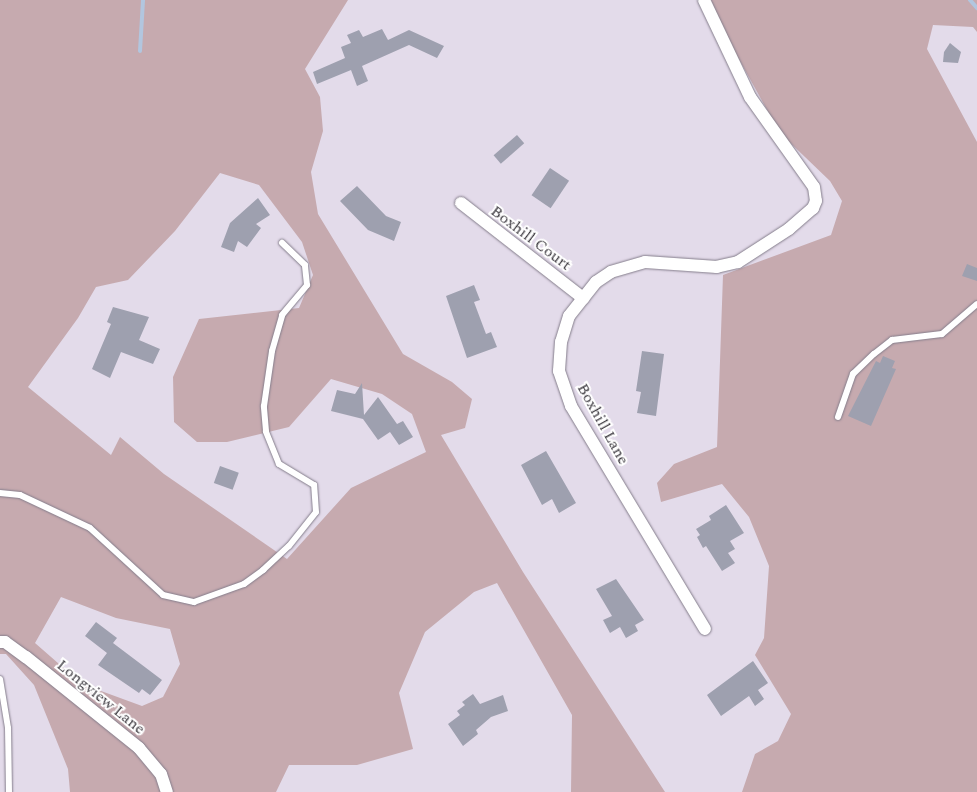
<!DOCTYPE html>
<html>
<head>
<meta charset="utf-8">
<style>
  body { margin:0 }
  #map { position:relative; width:977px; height:792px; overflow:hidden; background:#e3dbea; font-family:Spectral,serif }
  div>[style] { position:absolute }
  .green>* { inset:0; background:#c6aaaf }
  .stream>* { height:4px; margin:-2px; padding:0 2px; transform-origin:2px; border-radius:2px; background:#b2c6df }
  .building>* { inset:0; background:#9ea0af; transform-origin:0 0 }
  .roads { filter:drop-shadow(0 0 1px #847d8b) drop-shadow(0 0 1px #847d8b) }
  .lane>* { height:6px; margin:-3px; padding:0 3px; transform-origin:3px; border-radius:3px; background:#fff }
  .street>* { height:12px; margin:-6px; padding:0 6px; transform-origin:6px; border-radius:6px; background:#fff }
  span { translate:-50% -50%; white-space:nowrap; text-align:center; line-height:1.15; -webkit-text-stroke:4px #fff; paint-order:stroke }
  .street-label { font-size:16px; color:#3d3a40 }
</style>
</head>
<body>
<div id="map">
  <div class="green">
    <i style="clip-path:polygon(evenodd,0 0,348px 0,305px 69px,320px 97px,323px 131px,311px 172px,318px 214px,403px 354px,452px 382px,472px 399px,465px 428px,441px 435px,523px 572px,665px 792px,571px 792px,572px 715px,497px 583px,474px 592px,425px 632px,399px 693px,413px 749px,357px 765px,289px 765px,276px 792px,70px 792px,68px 769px,34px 685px,6px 654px,0 654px,0 0,220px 173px,259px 185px,302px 242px,313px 275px,299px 308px,199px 319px,173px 377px,174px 422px,197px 442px,227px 442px,289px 427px,331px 379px,382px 394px,412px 414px,426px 452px,351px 488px,287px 559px,164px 474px,120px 437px,111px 455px,28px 387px,78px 318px,96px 287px,128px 280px,175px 231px,220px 173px,0 0,61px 597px,116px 618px,170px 629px,180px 664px,163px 697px,142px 706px,82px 684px,35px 643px,61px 597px)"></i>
    <i style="clip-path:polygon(711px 0,977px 0,977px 32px,973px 27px,933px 25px,927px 49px,977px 142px,977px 792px,742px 792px,755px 754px,778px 741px,791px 714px,755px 655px,764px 638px,769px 566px,749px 517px,722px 484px,661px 502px,657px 483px,674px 464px,717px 447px,723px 275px,831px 235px,842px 201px,830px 181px,780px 133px,721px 27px)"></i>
  </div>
  <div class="stream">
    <i style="left:970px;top:0;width:11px;rotate:49deg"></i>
    <i style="left:140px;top:51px;width:51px;rotate:-86.6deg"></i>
  </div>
  <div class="building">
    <i style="clip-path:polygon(382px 29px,388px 40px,409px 30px,444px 46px,437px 58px,409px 45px,362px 66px,368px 81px,357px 86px,351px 70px,317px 84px,313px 72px,345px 58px,341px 47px,351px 43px,347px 35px,359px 30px,363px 37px)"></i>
    <i style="clip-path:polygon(950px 43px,961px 52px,958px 63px,943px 62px,944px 52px)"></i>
    <i style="left:517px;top:135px;width:11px;height:31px;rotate:49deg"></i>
    <i style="left:550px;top:168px;width:23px;height:33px;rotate:34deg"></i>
    <i style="clip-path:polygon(357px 186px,386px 216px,401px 222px,394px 241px,368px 230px,340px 201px)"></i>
    <i style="clip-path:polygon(258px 198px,270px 215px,256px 224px,261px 228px,247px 247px,238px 241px,234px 252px,221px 247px,230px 223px)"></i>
    <i style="clip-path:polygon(967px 264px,977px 268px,977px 281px,962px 276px)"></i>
    <i style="clip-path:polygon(474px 285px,480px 300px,474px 302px,486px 334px,491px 332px,497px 347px,467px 358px,446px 296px)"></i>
    <i style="clip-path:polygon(113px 307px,149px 317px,139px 340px,160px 349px,153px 364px,121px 352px,110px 378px,92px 369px,111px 324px,107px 322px)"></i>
    <i style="clip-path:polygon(642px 351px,664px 354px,656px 416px,637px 413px,641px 392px,636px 391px)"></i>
    <i style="clip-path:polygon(883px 356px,895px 361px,892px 368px,896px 369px,871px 426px,848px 416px,876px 361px,880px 363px)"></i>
    <i style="clip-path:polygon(362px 383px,364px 415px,378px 397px,397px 424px,403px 421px,413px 437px,399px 445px,390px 432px,378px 440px,363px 419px,331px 411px,337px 390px,355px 394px)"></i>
    <i style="clip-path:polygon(546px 451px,576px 503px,559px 513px,552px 499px,542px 505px,521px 465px)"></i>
    <i style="left:220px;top:466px;width:20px;height:18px;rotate:20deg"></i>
    <i style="clip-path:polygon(726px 505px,744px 533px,730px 541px,735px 549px,728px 553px,735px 563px,722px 571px,706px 546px,703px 548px,697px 537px,700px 535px,696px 529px,711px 520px,709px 516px)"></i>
    <i style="clip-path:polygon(616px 579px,644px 620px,635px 625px,638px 631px,626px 638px,620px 627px,610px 633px,603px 620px,612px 616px,596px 589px)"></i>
    <i style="clip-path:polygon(96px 622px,117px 638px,113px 643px,162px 680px,150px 695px,142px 689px,139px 693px,98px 665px,107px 653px,85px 636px)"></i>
    <i style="clip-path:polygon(753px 661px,768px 683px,758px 690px,764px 699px,755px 706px,749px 696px,721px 716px,707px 695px)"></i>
    <i style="clip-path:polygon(473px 694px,480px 704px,503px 695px,508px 711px,491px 717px,476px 730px,478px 734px,463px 746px,448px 724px,460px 715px,457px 711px,465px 705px,462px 702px)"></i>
  </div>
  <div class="roads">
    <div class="lane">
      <i style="left:838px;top:417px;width:46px;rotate:-70.8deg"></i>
      <i style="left:853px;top:374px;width:29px;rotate:-44deg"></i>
      <i style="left:874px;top:354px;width:23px;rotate:-38deg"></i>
      <i style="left:892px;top:340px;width:50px;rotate:-6.8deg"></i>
      <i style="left:942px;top:334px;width:46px;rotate:-40.6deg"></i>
      <i style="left:0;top:493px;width:20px;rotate:6deg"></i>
      <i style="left:20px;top:495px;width:77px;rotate:25.2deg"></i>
      <i style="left:90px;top:528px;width:99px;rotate:42.5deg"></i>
      <i style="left:163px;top:595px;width:32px;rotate:13deg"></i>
      <i style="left:194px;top:602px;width:53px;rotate:-19.8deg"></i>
      <i style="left:244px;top:584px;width:24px;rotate:-36deg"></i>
      <i style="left:263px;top:570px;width:35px;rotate:-43deg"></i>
      <i style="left:289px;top:546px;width:43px;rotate:-51.5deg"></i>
      <i style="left:316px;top:512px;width:27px;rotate:-94deg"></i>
      <i style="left:314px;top:485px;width:41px;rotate:-149deg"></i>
      <i style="left:279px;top:464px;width:35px;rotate:-112deg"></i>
      <i style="left:266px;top:431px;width:25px;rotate:-95deg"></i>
      <i style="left:264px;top:406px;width:56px;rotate:-81.7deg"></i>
      <i style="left:272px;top:351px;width:37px;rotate:-74deg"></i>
      <i style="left:282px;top:315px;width:39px;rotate:-50deg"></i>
      <i style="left:307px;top:285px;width:20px;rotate:-96deg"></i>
      <i style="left:305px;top:265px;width:32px;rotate:-136deg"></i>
      <i style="left:0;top:679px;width:50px;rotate:80.7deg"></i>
      <i style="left:8px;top:728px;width:64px;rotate:89.1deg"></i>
    </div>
    <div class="street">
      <i style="left:704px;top:0;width:107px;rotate:64.6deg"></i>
      <i style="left:750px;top:97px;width:110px;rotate:54.6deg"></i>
      <i style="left:814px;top:187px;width:14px;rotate:82deg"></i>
      <i style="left:816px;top:201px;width:8px;rotate:113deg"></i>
      <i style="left:813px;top:208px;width:32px;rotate:139deg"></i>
      <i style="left:789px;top:229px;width:61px;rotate:147.1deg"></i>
      <i style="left:738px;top:262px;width:22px;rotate:167deg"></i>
      <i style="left:717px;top:267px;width:72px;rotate:-176deg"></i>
      <i style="left:645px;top:262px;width:35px;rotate:164deg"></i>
      <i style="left:611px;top:272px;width:18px;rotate:146deg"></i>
      <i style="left:596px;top:282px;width:43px;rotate:128.5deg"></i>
      <i style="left:569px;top:316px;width:27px;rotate:107deg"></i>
      <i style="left:561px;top:342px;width:29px;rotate:94deg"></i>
      <i style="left:559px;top:371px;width:37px;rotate:71deg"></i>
      <i style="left:571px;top:406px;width:260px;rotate:59deg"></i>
      <i style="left:461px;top:203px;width:155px;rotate:37.9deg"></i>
      <i style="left:0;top:642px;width:5px"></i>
      <i style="left:5px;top:642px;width:26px;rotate:36deg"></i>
      <i style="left:26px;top:657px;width:145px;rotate:38.8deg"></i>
      <i style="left:139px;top:748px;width:34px;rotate:50deg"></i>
      <i style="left:161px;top:774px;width:19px;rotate:72deg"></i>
    </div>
  </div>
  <div class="street-label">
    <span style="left:531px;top:238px;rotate:37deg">Boxhill Court</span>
    <span style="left:603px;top:424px;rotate:61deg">Boxhill Lane</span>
    <span style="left:101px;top:697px;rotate:39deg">Longview Lane</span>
  </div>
</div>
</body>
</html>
